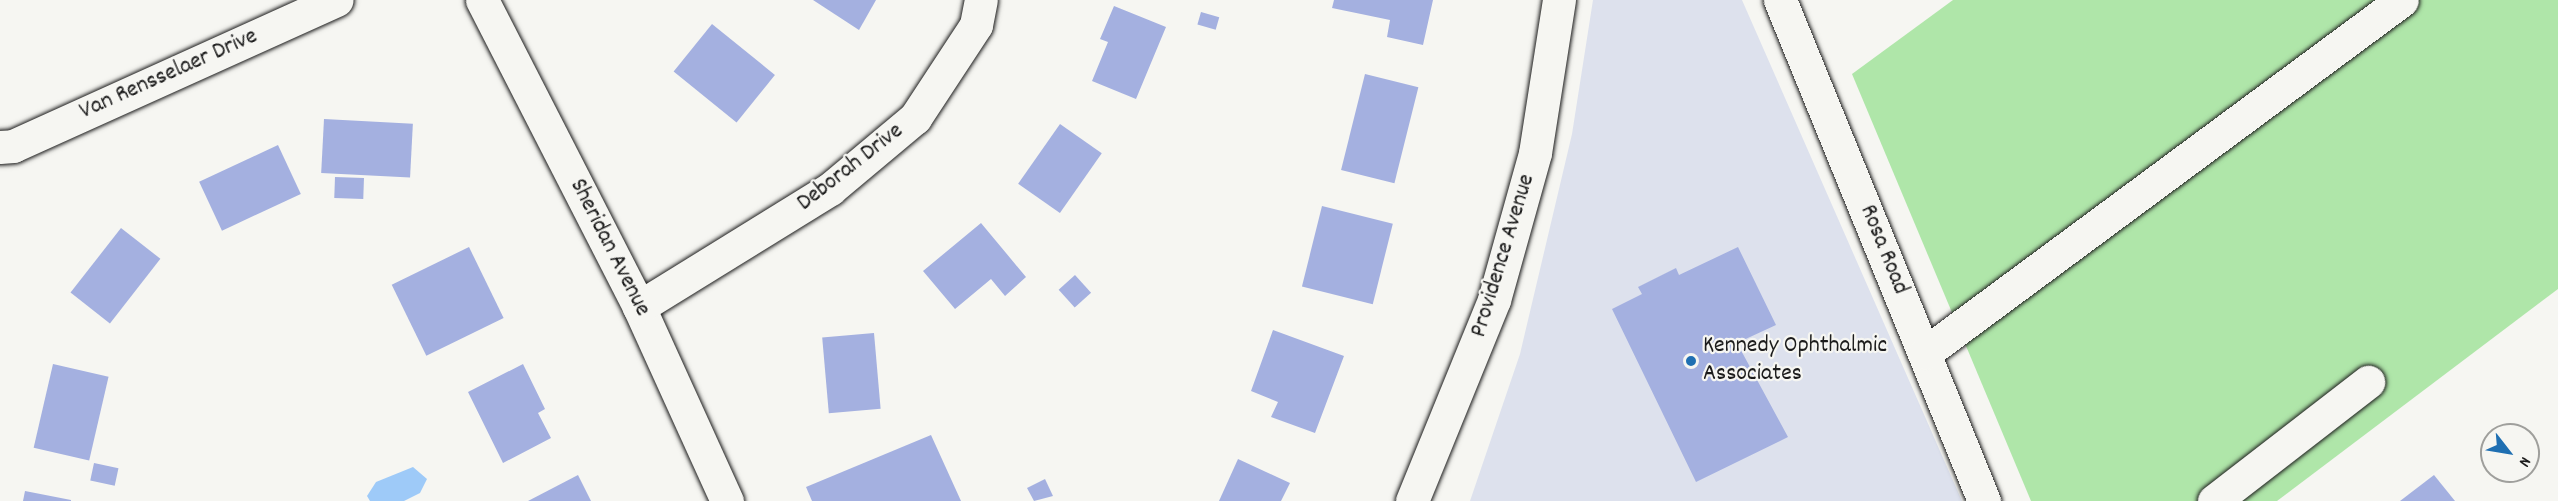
<!DOCTYPE html>
<html>
<head>
<meta charset="utf-8">
<style>
  body { margin:0 }
  #map { position:relative; width:2558px; height:501px; overflow:hidden; background:#f6f6f2; font-family:Dekko,sans-serif }
  div>[style] { position:absolute }
  .built>* { inset:0; background:#dde1ed }
  .green>* { inset:0; background:#afe6a9 }
  .water>* { inset:0; background:#9ecaf8 }
  .building>* { inset:0; background:#a4b0e0; transform-origin:0 0 }
  .roads { filter:drop-shadow(0 0 2px #1c1c1c) drop-shadow(0 0 2px #1c1c1c) }
  .minor>* { height:33px; margin:-16.5px; padding:0 16.5px; transform-origin:16.5px; border-radius:16.5px; background:#f6f6f2 }
  .dots>* { width:16px; height:16px; translate:-50% -50%; box-sizing:border-box; border:3px solid #f6f6f2; border-radius:50% }
  span { translate:-50% -50%; white-space:nowrap; text-align:center; line-height:1.15; -webkit-text-stroke:4.5px #f6f6f2; paint-order:stroke }
  .street-label { font-size:24px; color:#1c1c1c }
  .poi-label { font-size:24px; color:#1c1c1c }
  .left { translate:0 -50%; text-align:left }
  .north { position:absolute; left:2480px; top:423px; width:60px; height:60px; box-sizing:border-box; background:#f6f6f2; border:2px solid #9f9f9c; border-radius:50%; rotate:121deg; font-size:16px; font-weight:700; line-height:24px; text-align:center; color:#1c1c1c }
  .north::after { content:''; display:block; margin:auto; width:21px; height:27px; background:#1f6fb2; clip-path:polygon(50% 0,100% 100%,50% 72%,0 100%) }
</style>
</head>
<body>
<div id="map">
  <div class="built">
    <i style="clip-path:polygon(1593px 0,1742px 0,1962px 501px,1470px 501px,1520px 354px,1572px 134px)"></i>
  </div>
  <div class="green">
    <i style="clip-path:polygon(1953px 0,2558px 0,2558px 289px,2277px 501px,2031px 501px,1852px 74px)"></i>
  </div>
  <div class="water">
    <i style="clip-path:polygon(413px 467px,427px 479px,420px 493px,404px 501px,370px 501px,367px 496px,376px 482px)"></i>
  </div>
  <div class="building">
    <i style="clip-path:polygon(813px 0,876px 0,859px 30px)"></i>
    <i style="clip-path:polygon(1334px 0,1433px 0,1423px 45px,1387px 37px,1390px 20px,1332px 8px)"></i>
    <i style="clip-path:polygon(1114px 6px,1166px 27px,1136px 99px,1092px 81px,1108px 42px,1100px 39px)"></i>
    <i style="left:1201px;top:12px;width:19px;height:13px;rotate:16deg"></i>
    <i style="left:712px;top:24px;width:81px;height:61px;rotate:39deg"></i>
    <i style="left:1365px;top:74px;width:55px;height:99px;rotate:14deg"></i>
    <i style="left:324px;top:119px;width:89px;height:54px;rotate:3deg"></i>
    <i style="left:1060px;top:124px;width:51px;height:73px;rotate:35deg"></i>
    <i style="left:278px;top:145px;width:54px;height:87px;rotate:65deg"></i>
    <i style="left:335px;top:177px;width:29px;height:21px;rotate:2deg"></i>
    <i style="left:1322px;top:206px;width:73px;height:83px;rotate:14deg"></i>
    <i style="clip-path:polygon(981px 223px,1026px 277px,1005px 296px,991px 279px,955px 309px,923px 271px)"></i>
    <i style="left:121px;top:228px;width:50px;height:82px;rotate:38deg"></i>
    <i style="left:469px;top:247px;width:79px;height:86px;rotate:64deg"></i>
    <i style="clip-path:polygon(1738px 247px,1776px 325px,1737px 343px,1788px 437px,1696px 482px,1612px 309px,1642px 294px,1638px 287px,1676px 268px,1679px 275px)"></i>
    <i style="left:1075px;top:275px;width:24px;height:22px;rotate:48deg"></i>
    <i style="clip-path:polygon(1273px 330px,1344px 356px,1315px 433px,1271px 417px,1278px 402px,1251px 391px)"></i>
    <i style="left:874px;top:333px;width:76px;height:52px;rotate:85deg"></i>
    <i style="left:53px;top:364px;width:57px;height:86px;rotate:13deg"></i>
    <i style="clip-path:polygon(523px 364px,545px 409px,538px 413px,551px 438px,503px 463px,468px 392px)"></i>
    <i style="clip-path:polygon(931px 435px,961px 501px,812px 501px,806px 487px)"></i>
    <i style="clip-path:polygon(1238px 459px,1290px 483px,1281px 501px,1219px 501px)"></i>
    <i style="left:94px;top:463px;width:25px;height:18px;rotate:12deg"></i>
    <i style="clip-path:polygon(578px 475px,591px 501px,528px 501px)"></i>
    <i style="clip-path:polygon(2434px 475px,2455px 501px,2400px 501px)"></i>
    <i style="clip-path:polygon(1045px 479px,1053px 496px,1034px 501px,1027px 488px)"></i>
    <i style="clip-path:polygon(25px 491px,71px 500px,71px 501px,23px 501px)"></i>
  </div>
  <div class="roads">
    <div class="minor">
      <i style="left:482px;top:0;width:345px;rotate:62.9deg"></i>
      <i style="left:639px;top:307px;width:213px;rotate:65.6deg"></i>
      <i style="left:1780px;top:0;width:541px;rotate:67.84deg"></i>
      <i style="left:0;top:147px;width:13px;rotate:-4deg"></i>
      <i style="left:13px;top:146px;width:355px;rotate:-24.3deg"></i>
      <i style="left:639px;top:307px;width:225px;rotate:-31.7deg"></i>
      <i style="left:830px;top:189px;width:111px;rotate:-39.9deg"></i>
      <i style="left:915px;top:118px;width:111px;rotate:-56.7deg"></i>
      <i style="left:976px;top:25px;width:25px;rotate:-79deg"></i>
      <i style="left:1925px;top:353px;width:593px;rotate:-36.5deg"></i>
      <i style="left:1412px;top:501px;width:217px;rotate:-67.8deg"></i>
      <i style="left:1494px;top:300px;width:153px;rotate:-74.4deg"></i>
      <i style="left:1535px;top:153px;width:155px;rotate:-81.1deg"></i>
      <i style="left:2214px;top:501px;width:195px;rotate:-37.7deg"></i>
    </div>
  </div>
  <div class="dots">
    <i style="left:1691px;top:361px;background:#1f6fb2"></i>
  </div>
  <div class="street-label">
    <span style="left:169px;top:75px;rotate:-24deg">Van Rensselaer Drive</span>
    <span style="left:851px;top:168px;rotate:-38deg">Deborah Drive</span>
    <span style="left:609px;top:248px;rotate:63deg">Sheridan Avenue</span>
    <span style="left:1883px;top:250px;rotate:68deg">Rosa Road</span>
    <span style="left:1504px;top:256px;rotate:-73deg">Providence Avenue</span>
  </div>
  <div class="poi-label">
    <span class="left" style="left:1703px;top:361px">Kennedy Ophthalmic<br>Associates</span>
  </div>
  <div class="north">N</div>
</div>
</body>
</html>
